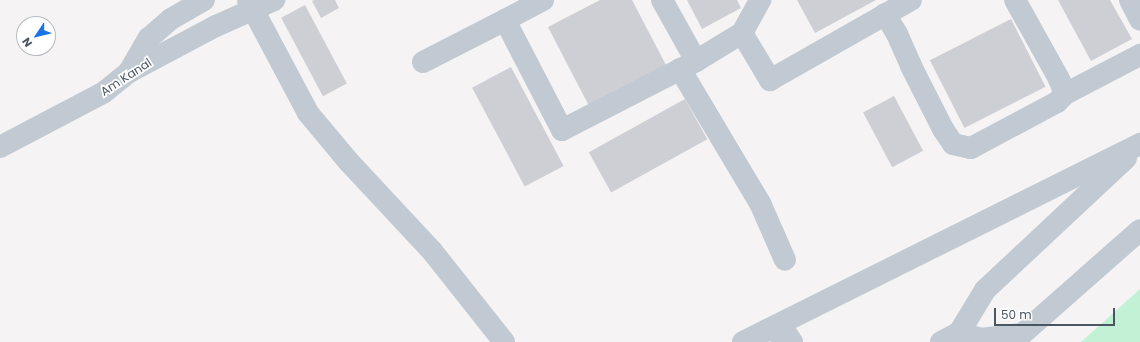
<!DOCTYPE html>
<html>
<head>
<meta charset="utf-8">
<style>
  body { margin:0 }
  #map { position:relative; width:1140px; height:342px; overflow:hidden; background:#f5f3f3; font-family:Poppins,sans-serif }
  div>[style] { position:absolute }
  .green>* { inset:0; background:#c3f1d5 }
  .building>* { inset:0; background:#cdcfd5; transform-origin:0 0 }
  .minor>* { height:22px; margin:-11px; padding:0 11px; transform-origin:11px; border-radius:11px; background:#c1cad2 }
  span { translate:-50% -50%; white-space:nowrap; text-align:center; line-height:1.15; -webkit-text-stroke:3.5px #fff; paint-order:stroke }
  .street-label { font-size:12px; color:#4a5661 }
  .north { position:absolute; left:16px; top:16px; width:40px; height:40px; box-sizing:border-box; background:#fff; border:1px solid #b7bbc0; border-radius:50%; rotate:235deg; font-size:11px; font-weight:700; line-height:16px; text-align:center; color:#4a5661 }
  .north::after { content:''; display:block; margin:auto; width:14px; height:18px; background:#1a73e8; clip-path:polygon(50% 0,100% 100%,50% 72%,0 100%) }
  .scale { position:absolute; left:994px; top:308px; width:121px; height:18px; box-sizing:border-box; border:2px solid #4a5661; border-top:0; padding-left:5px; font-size:12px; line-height:14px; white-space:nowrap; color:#4a5661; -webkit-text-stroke:3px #fff; paint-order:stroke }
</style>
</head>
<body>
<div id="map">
  <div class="green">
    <i style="clip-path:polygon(1140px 289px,1140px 342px,1081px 342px)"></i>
  </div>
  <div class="building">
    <i style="clip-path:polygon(314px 0,335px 0,339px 8px,321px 18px,312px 1px)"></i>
    <i style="clip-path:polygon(600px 0,632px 0,666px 65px,589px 106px,548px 27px)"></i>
    <i style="clip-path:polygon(687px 0,737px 0,741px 8px,702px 29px)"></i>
    <i style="clip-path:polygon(797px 0,876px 0,815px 33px)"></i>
    <i style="clip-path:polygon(1058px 0,1110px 0,1132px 39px,1091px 61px)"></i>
    <i style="left:305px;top:5px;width:89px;height:27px;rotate:62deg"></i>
    <i style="left:1011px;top:19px;width:76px;height:91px;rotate:63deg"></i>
    <i style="left:511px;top:67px;width:112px;height:44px;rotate:62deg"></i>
    <i style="left:894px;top:96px;width:62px;height:35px;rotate:62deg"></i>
    <i style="left:685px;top:99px;width:46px;height:110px;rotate:61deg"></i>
  </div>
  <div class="minor">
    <i style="left:248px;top:0;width:128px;rotate:62deg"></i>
    <i style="left:308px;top:113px;width:64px;rotate:50.1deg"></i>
    <i style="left:349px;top:162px;width:122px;rotate:47deg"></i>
    <i style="left:432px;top:251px;width:116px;rotate:51.6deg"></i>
    <i style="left:1130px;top:0;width:22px;rotate:63deg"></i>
    <i style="left:885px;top:14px;width:23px;rotate:59deg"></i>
    <i style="left:897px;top:34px;width:35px;rotate:66deg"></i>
    <i style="left:911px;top:66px;width:71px;rotate:63.1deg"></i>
    <i style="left:943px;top:129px;width:18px;rotate:56deg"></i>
    <i style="left:953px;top:144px;width:18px;rotate:13deg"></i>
    <i style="left:971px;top:148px;width:98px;rotate:-28.1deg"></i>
    <i style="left:1057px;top:102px;width:11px;rotate:-45deg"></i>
    <i style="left:1065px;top:94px;width:16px;rotate:-112deg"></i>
    <i style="left:1059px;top:79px;width:90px;rotate:-119.1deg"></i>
    <i style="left:505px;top:20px;width:43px;rotate:-27.8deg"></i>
    <i style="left:742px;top:33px;width:55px;rotate:59.2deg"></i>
    <i style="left:770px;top:80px;width:162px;rotate:-29.6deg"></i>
    <i style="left:696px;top:61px;width:54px;rotate:-31.3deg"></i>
    <i style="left:742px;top:33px;width:38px;rotate:-61deg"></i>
    <i style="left:423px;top:62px;width:92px;rotate:-27.1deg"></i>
    <i style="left:505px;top:20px;width:124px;rotate:62.6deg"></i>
    <i style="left:562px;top:130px;width:151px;rotate:-27.2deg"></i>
    <i style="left:696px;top:61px;width:70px;rotate:-119.1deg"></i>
    <i style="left:680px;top:69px;width:156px;rotate:59.2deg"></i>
    <i style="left:760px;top:203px;width:62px;rotate:66.3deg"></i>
    <i style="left:129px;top:72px;width:39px;rotate:-60deg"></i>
    <i style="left:149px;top:38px;width:29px;rotate:-41deg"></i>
    <i style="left:171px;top:19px;width:38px;rotate:-30deg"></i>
    <i style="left:1065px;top:94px;width:85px;rotate:-27.5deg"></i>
    <i style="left:0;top:147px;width:116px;rotate:-27.7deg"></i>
    <i style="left:103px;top:93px;width:33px;rotate:-39deg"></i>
    <i style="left:129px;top:72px;width:98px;rotate:-27.9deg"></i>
    <i style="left:216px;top:26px;width:64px;rotate:-24.1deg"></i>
    <i style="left:767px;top:330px;width:19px;rotate:9deg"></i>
    <i style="left:786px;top:333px;width:11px;rotate:56deg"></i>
    <i style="left:959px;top:333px;width:23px;rotate:15deg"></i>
    <i style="left:981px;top:339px;width:41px;rotate:-7deg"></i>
    <i style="left:1022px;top:334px;width:157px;rotate:-41.4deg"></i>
    <i style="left:743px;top:342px;width:444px;rotate:-26.5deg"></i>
    <i style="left:941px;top:342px;width:20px;rotate:-27deg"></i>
    <i style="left:959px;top:333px;width:50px;rotate:-58.8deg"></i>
    <i style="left:985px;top:290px;width:193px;rotate:-43.1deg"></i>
  </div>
  <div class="street-label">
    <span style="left:126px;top:77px;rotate:-33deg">Am Kanal</span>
  </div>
  <div class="north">N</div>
  <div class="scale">50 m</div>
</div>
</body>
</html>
